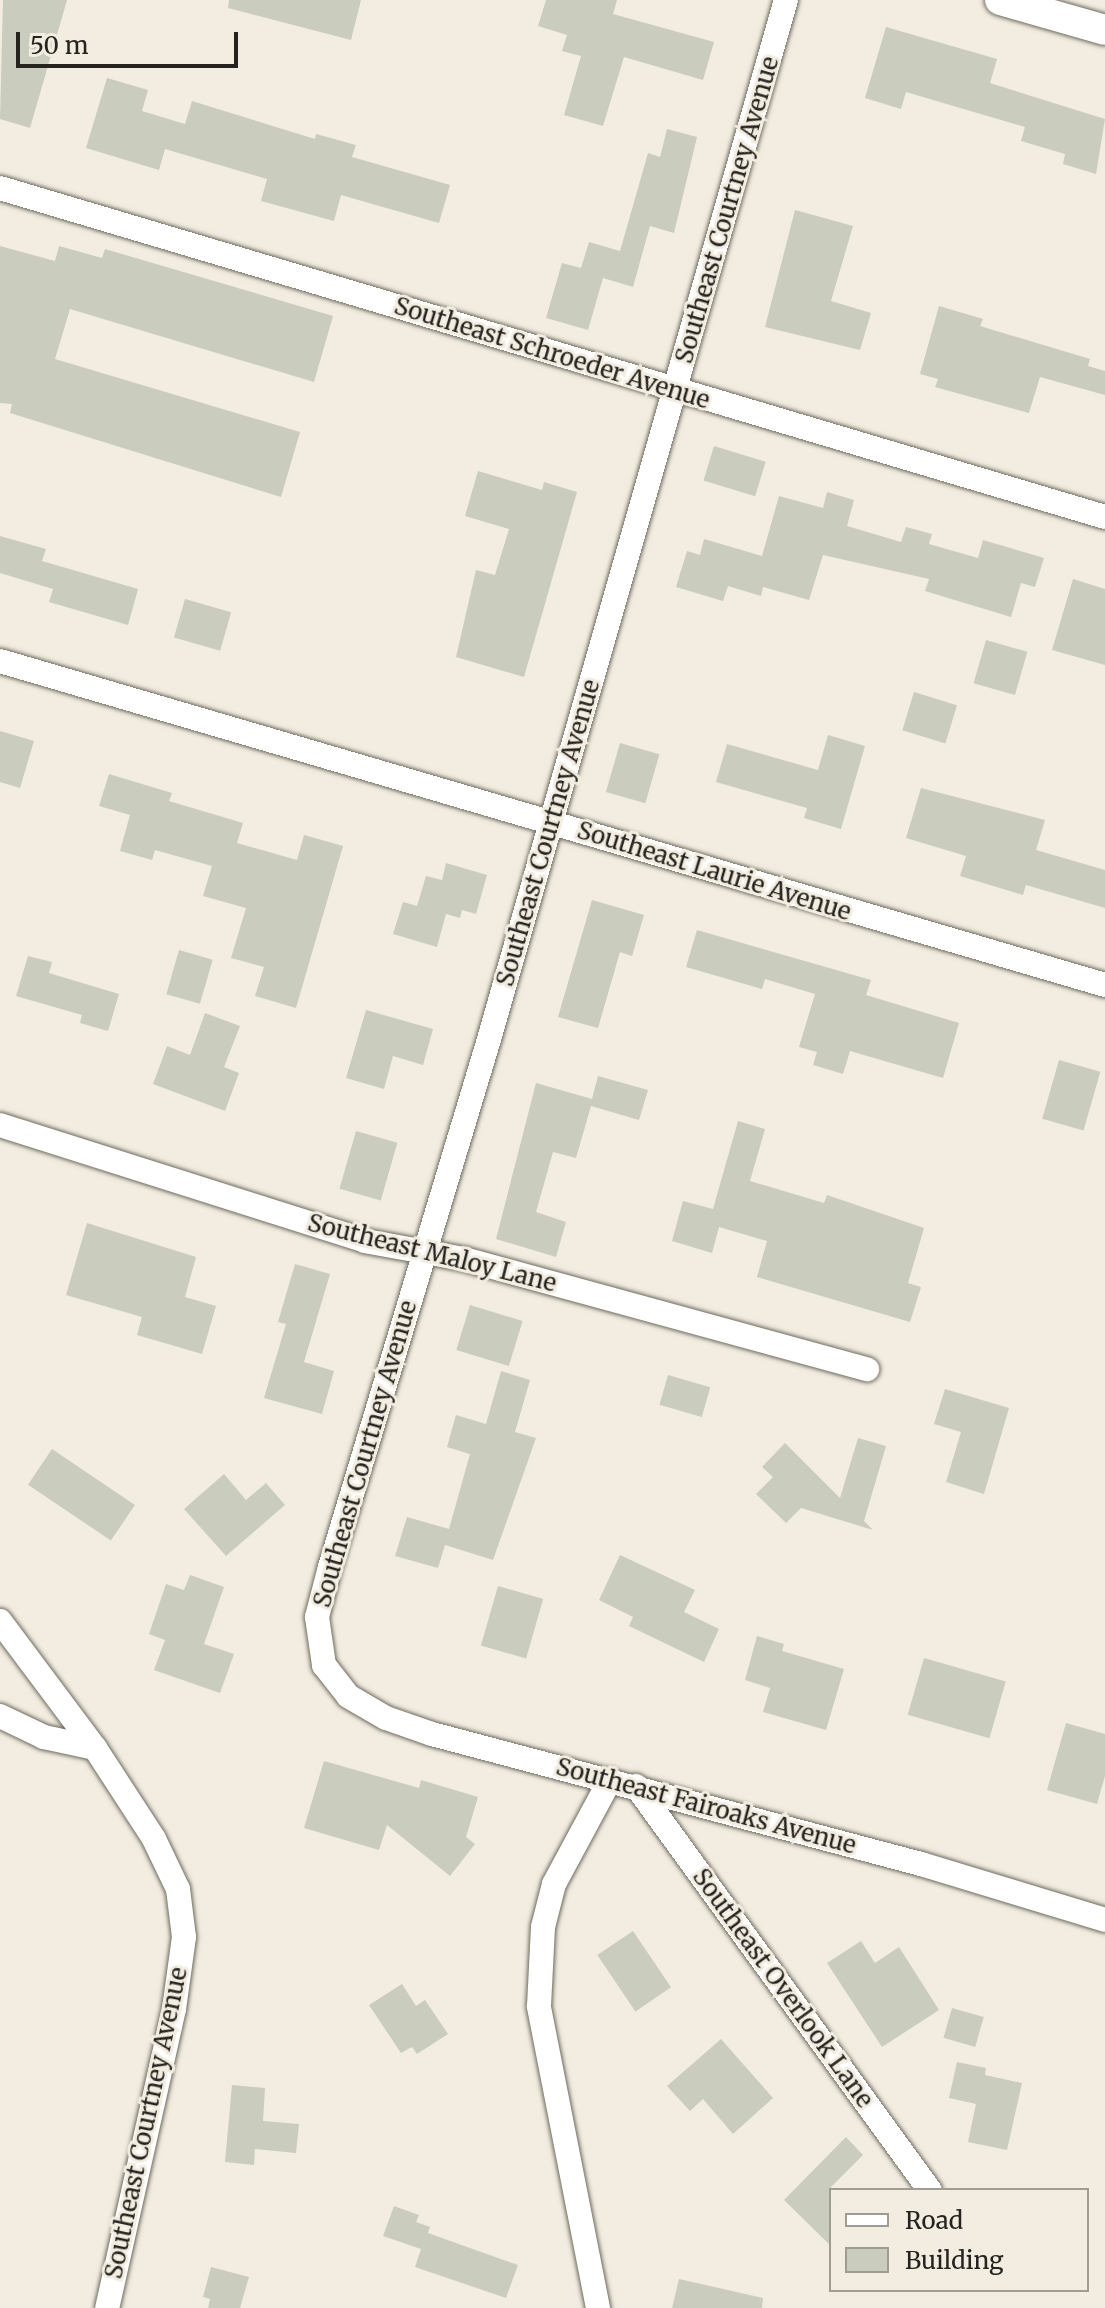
<!DOCTYPE html>
<html>
<head>
<meta charset="utf-8">
<style>
  body { margin:0 }
  #map { position:relative; width:1105px; height:2308px; overflow:hidden; background:#f2ede0; font-family:Merriweather,serif }
  div>[style] { position:absolute }
  .building>* { inset:0; background:#caccbe; transform-origin:0 0 }
  .roads { filter:drop-shadow(0 0 2px #6f6b5f) drop-shadow(0 0 2px #6f6b5f) }
  .minor>* { height:24px; margin:-12px; padding:0 12px; transform-origin:12px; border-radius:12px; background:#fff }
  .tertiary>* { height:30px; margin:-15px; padding:0 15px; transform-origin:15px; border-radius:15px; background:#fff }
  span { translate:-50% -50%; white-space:nowrap; text-align:center; line-height:1.15; -webkit-text-stroke:6px #f2ede0; paint-order:stroke }
  .street-label { font-size:24px; color:#25231f }
  .legend { position:absolute; left:829px; top:2188px; width:260px; height:104px; box-sizing:border-box; background:#f2ede0; border:2px solid #a09c93; margin:0; padding:10px 14px; list-style:none; font-size:24px; color:#25231f }
  .legend li { display:flex; align-items:center; gap:16px; height:40px }
  .legend b { width:40px; border:2px solid #a09c93 }
  .scale { position:absolute; left:16px; top:32px; width:222px; height:36px; box-sizing:border-box; border:4px solid #25231f; border-top:0; padding-left:10px; font-size:24px; line-height:28px; white-space:nowrap; color:#25231f; -webkit-text-stroke:6px #f2ede0; paint-order:stroke }
</style>
</head>
<body>
<div id="map">
  <div class="building">
    <i style="clip-path:polygon(3px 0,67px 0,30px 128px,0 119px)"></i>
    <i style="clip-path:polygon(229px 0,361px 0,351px 40px,228px 8px)"></i>
    <i style="clip-path:polygon(546px 0,617px 0,613px 14px,714px 42px,703px 80px,624px 57px,603px 126px,564px 115px,581px 56px,562px 51px,567px 35px,538px 26px)"></i>
    <i style="clip-path:polygon(886px 27px,997px 59px,990px 83px,1105px 119px,1096px 174px,1063px 164px,1065px 154px,1021px 141px,1025px 127px,906px 92px,901px 109px,865px 98px)"></i>
    <i style="clip-path:polygon(107px 78px,148px 90px,142px 111px,185px 124px,192px 101px,315px 139px,316px 134px,356px 145px,352px 157px,450px 185px,439px 223px,341px 195px,334px 221px,261px 201px,267px 179px,165px 149px,159px 170px,86px 148px)"></i>
    <i style="clip-path:polygon(667px 129px,697px 137px,674px 233px,650px 226px,633px 287px,603px 278px,588px 330px,546px 318px,562px 263px,581px 268px,589px 242px,620px 251px,648px 153px,660px 157px)"></i>
    <i style="clip-path:polygon(795px 210px,853px 226px,831px 301px,871px 313px,860px 350px,765px 327px)"></i>
    <i style="clip-path:polygon(0 246px,55px 261px,59px 246px,102px 258px,105px 249px,333px 316px,314px 382px,70px 309px,55px 359px,300px 432px,281px 497px,10px 413px,12px 404px,0 403px)"></i>
    <i style="clip-path:polygon(939px 306px,983px 319px,980px 326px,1090px 359px,1088px 366px,1105px 371px,1105px 395px,1040px 377px,1029px 413px,935px 387px,938px 379px,920px 374px)"></i>
    <i style="left:714px;top:446px;width:54px;height:36px;rotate:17deg"></i>
    <i style="clip-path:polygon(478px 471px,542px 490px,544px 482px,577px 492px,524px 677px,456px 657px,476px 570px,495px 575px,509px 529px,465px 516px)"></i>
    <i style="clip-path:polygon(827px 492px,854px 500px,847px 526px,901px 542px,906px 527px,932px 534px,929px 544px,978px 558px,983px 540px,1044px 558px,1035px 587px,1021px 583px,1011px 617px,925px 591px,929px 579px,823px 555px,809px 600px,763px 587px,761px 596px,728px 586px,723px 601px,676px 587px,687px 551px,700px 555px,704px 539px,762px 556px,779px 496px,823px 508px)"></i>
    <i style="clip-path:polygon(0 536px,46px 549px,42px 561px,138px 589px,128px 625px,49px 602px,53px 589px,0 573px)"></i>
    <i style="clip-path:polygon(1073px 579px,1105px 589px,1105px 665px,1052px 650px)"></i>
    <i style="left:185px;top:599px;width:48px;height:40px;rotate:16deg"></i>
    <i style="left:986px;top:640px;width:43px;height:45px;rotate:16deg"></i>
    <i style="left:914px;top:692px;width:45px;height:40px;rotate:17deg"></i>
    <i style="clip-path:polygon(0 731px,34px 741px,20px 788px,0 782px)"></i>
    <i style="clip-path:polygon(828px 735px,865px 746px,841px 829px,804px 818px,807px 808px,716px 782px,727px 744px,818px 770px)"></i>
    <i style="left:620px;top:743px;width:41px;height:51px;rotate:16deg"></i>
    <i style="clip-path:polygon(109px 774px,172px 793px,169px 801px,243px 823px,237px 843px,297px 860px,304px 835px,343px 846px,296px 1008px,255px 996px,264px 967px,231px 958px,246px 908px,203px 896px,212px 866px,155px 850px,152px 860px,120px 851px,130px 815px,99px 806px)"></i>
    <i style="clip-path:polygon(921px 788px,1045px 820px,1036px 850px,1105px 870px,1105px 908px,1026px 885px,1023px 895px,960px 876px,966px 856px,906px 838px)"></i>
    <i style="clip-path:polygon(446px 863px,487px 875px,476px 914px,462px 910px,460px 918px,446px 914px,437px 947px,393px 934px,403px 902px,417px 906px,426px 876px,442px 880px)"></i>
    <i style="clip-path:polygon(592px 900px,644px 915px,632px 956px,620px 952px,598px 1028px,558px 1017px)"></i>
    <i style="clip-path:polygon(697px 930px,871px 980px,866px 995px,959px 1023px,943px 1078px,850px 1051px,843px 1074px,813px 1065px,817px 1052px,799px 1047px,815px 994px,765px 979px,762px 989px,686px 967px)"></i>
    <i style="left:179px;top:950px;width:35px;height:46px;rotate:16deg"></i>
    <i style="clip-path:polygon(28px 956px,52px 962px,49px 973px,119px 994px,108px 1031px,80px 1023px,82px 1015px,16px 996px)"></i>
    <i style="clip-path:polygon(366px 1010px,433px 1029px,423px 1065px,393px 1056px,384px 1089px,346px 1078px)"></i>
    <i style="clip-path:polygon(205px 1013px,240px 1026px,224px 1067px,239px 1073px,225px 1111px,153px 1084px,167px 1046px,190px 1055px)"></i>
    <i style="left:1059px;top:1060px;width:43px;height:61px;rotate:16deg"></i>
    <i style="clip-path:polygon(598px 1076px,648px 1090px,639px 1120px,591px 1106px,576px 1158px,553px 1152px,536px 1212px,566px 1222px,556px 1257px,496px 1239px,536px 1083px,592px 1099px)"></i>
    <i style="clip-path:polygon(738px 1121px,765px 1129px,750px 1181px,824px 1203px,827px 1195px,924px 1228px,908px 1283px,921px 1287px,910px 1322px,757px 1277px,767px 1241px,719px 1227px,712px 1253px,672px 1241px,683px 1201px,713px 1209px)"></i>
    <i style="left:356px;top:1131px;width:43px;height:60px;rotate:16deg"></i>
    <i style="clip-path:polygon(87px 1223px,196px 1257px,185px 1297px,216px 1306px,202px 1354px,137px 1335px,142px 1317px,66px 1295px)"></i>
    <i style="clip-path:polygon(295px 1264px,330px 1274px,304px 1362px,334px 1371px,322px 1414px,264px 1398px,286px 1324px,278px 1322px)"></i>
    <i style="left:470px;top:1305px;width:55px;height:47px;rotate:17deg"></i>
    <i style="clip-path:polygon(501px 1371px,530px 1380px,515px 1432px,536px 1438px,493px 1560px,445px 1545px,438px 1568px,395px 1556px,407px 1517px,449px 1529px,470px 1454px,447px 1447px,456px 1415px,486px 1424px)"></i>
    <i style="left:668px;top:1375px;width:44px;height:31px;rotate:16deg"></i>
    <i style="clip-path:polygon(945px 1389px,1009px 1408px,984px 1494px,946px 1482px,961px 1432px,934px 1424px)"></i>
    <i style="clip-path:polygon(858px 1438px,886px 1446px,864px 1521px,873px 1530px,801px 1508px,786px 1523px,756px 1494px,773px 1477px,762px 1467px,785px 1443px,840px 1498px)"></i>
    <i style="left:52px;top:1449px;width:100px;height:43px;rotate:34deg"></i>
    <i style="clip-path:polygon(224px 1474px,246px 1500px,266px 1483px,285px 1505px,226px 1556px,184px 1509px)"></i>
    <i style="clip-path:polygon(620px 1555px,695px 1590px,684px 1612px,719px 1629px,704px 1662px,629px 1626px,633px 1617px,599px 1600px)"></i>
    <i style="clip-path:polygon(190px 1575px,224px 1587px,204px 1644px,234px 1654px,220px 1693px,154px 1670px,165px 1640px,149px 1634px,166px 1584px,184px 1590px)"></i>
    <i style="left:498px;top:1586px;width:47px;height:62px;rotate:16deg"></i>
    <i style="clip-path:polygon(757px 1636px,784px 1644px,782px 1651px,844px 1669px,826px 1730px,763px 1712px,770px 1688px,745px 1680px)"></i>
    <i style="left:924px;top:1658px;width:85px;height:59px;rotate:16deg"></i>
    <i style="clip-path:polygon(1066px 1723px,1105px 1734px,1105px 1776px,1097px 1804px,1047px 1790px)"></i>
    <i style="clip-path:polygon(324px 1761px,419px 1788px,421px 1780px,478px 1797px,466px 1837px,475px 1844px,450px 1876px,387px 1825px,379px 1850px,304px 1828px)"></i>
    <i style="left:633px;top:1931px;width:68px;height:43px;rotate:56deg"></i>
    <i style="clip-path:polygon(861px 1941px,875px 1963px,899px 1947px,939px 2010px,882px 2047px,827px 1963px)"></i>
    <i style="clip-path:polygon(402px 1984px,416px 2006px,425px 2000px,448px 2034px,417px 2054px,412px 2047px,401px 2053px,369px 2005px)"></i>
    <i style="left:952px;top:2008px;width:33px;height:31px;rotate:16deg"></i>
    <i style="clip-path:polygon(721px 2039px,773px 2098px,733px 2134px,703px 2099px,690px 2111px,667px 2086px)"></i>
    <i style="clip-path:polygon(957px 2062px,986px 2068px,985px 2075px,1022px 2083px,1007px 2150px,968px 2142px,976px 2104px,949px 2098px)"></i>
    <i style="clip-path:polygon(232px 2085px,265px 2088px,263px 2121px,299px 2124px,296px 2153px,255px 2149px,254px 2165px,225px 2162px)"></i>
    <i style="clip-path:polygon(846px 2137px,863px 2155px,831px 2187px,831px 2246px,784px 2200px)"></i>
    <i style="clip-path:polygon(394px 2206px,419px 2215px,416px 2222px,430px 2227px,428px 2233px,518px 2265px,506px 2298px,415px 2267px,421px 2249px,383px 2236px)"></i>
    <i style="clip-path:polygon(211px 2267px,249px 2277px,240px 2308px,208px 2308px,210px 2299px,203px 2297px)"></i>
    <i style="clip-path:polygon(679px 2279px,763px 2298px,762px 2308px,672px 2308px)"></i>
  </div>
  <div class="roads">
    <div class="minor">
      <i style="left:786px;top:0;width:1077px;rotate:105.95deg"></i>
      <i style="left:490px;top:1036px;width:555px;rotate:106.77deg"></i>
      <i style="left:330px;top:1567px;width:52px;rotate:104.6deg"></i>
      <i style="left:317px;top:1617px;width:49px;rotate:81.7deg"></i>
      <i style="left:324px;top:1665px;width:39px;rotate:52deg"></i>
      <i style="left:348px;top:1696px;width:44px;rotate:30.1deg"></i>
      <i style="left:386px;top:1718px;width:49px;rotate:19.2deg"></i>
      <i style="left:432px;top:1734px;width:506px;rotate:14.89deg"></i>
      <i style="left:921px;top:1864px;width:192px;rotate:16.9deg"></i>
      <i style="left:0;top:188px;width:1153px;rotate:16.58deg"></i>
      <i style="left:0;top:661px;width:1152px;rotate:16.34deg"></i>
      <i style="left:0;top:1125px;width:383px;rotate:17.6deg"></i>
      <i style="left:365px;top:1241px;width:101px;rotate:10.3deg"></i>
      <i style="left:464px;top:1259px;width:418px;rotate:15.3deg"></i>
      <i style="left:0;top:1621px;width:159px;rotate:53.2deg"></i>
      <i style="left:95px;top:1748px;width:108px;rotate:57deg"></i>
      <i style="left:154px;top:1839px;width:55px;rotate:64.4deg"></i>
      <i style="left:178px;top:1889px;width:48px;rotate:82.9deg"></i>
      <i style="left:184px;top:1937px;width:73px;rotate:97.9deg"></i>
      <i style="left:174px;top:2009px;width:306px;rotate:102.6deg"></i>
      <i style="left:0;top:1716px;width:49px;rotate:25.5deg"></i>
      <i style="left:44px;top:1737px;width:52px;rotate:12.2deg"></i>
      <i style="left:636px;top:1786px;width:500px;rotate:54deg"></i>
      <i style="left:598px;top:2308px;width:308px;rotate:-101.1deg"></i>
      <i style="left:539px;top:2006px;width:79px;rotate:-87.1deg"></i>
      <i style="left:543px;top:1927px;width:44px;rotate:-75.7deg"></i>
      <i style="left:554px;top:1884px;width:118px;rotate:-61.7deg"></i>
    </div>
    <div class="tertiary">
      <i style="left:1000px;top:0;width:109px;rotate:15.9deg"></i>
    </div>
  </div>
  <div class="street-label">
    <span style="left:727px;top:210px;rotate:-74deg">Southeast Courtney Avenue</span>
    <span style="left:552px;top:353px;rotate:17deg">Southeast Schroeder Avenue</span>
    <span style="left:548px;top:833px;rotate:-74deg">Southeast Courtney Avenue</span>
    <span style="left:714px;top:871px;rotate:17deg">Southeast Laurie Avenue</span>
    <span style="left:432px;top:1253px;rotate:14deg">Southeast Maloy Lane</span>
    <span style="left:365px;top:1454px;rotate:-74deg">Southeast Courtney Avenue</span>
    <span style="left:706px;top:1806px;rotate:15deg">Southeast Fairoaks Avenue</span>
    <span style="left:783px;top:1988px;rotate:54deg">Southeast Overlook Lane</span>
    <span style="left:146px;top:2123px;rotate:-78deg">Southeast Courtney Avenue</span>
  </div>
  <ul class="legend">
  <li><b style="height:10px;background:#fff"></b>Road</li>
  <li><b style="height:22px;background:#caccbe"></b>Building</li>
  </ul>
  <div class="scale">50 m</div>
</div>
</body>
</html>
